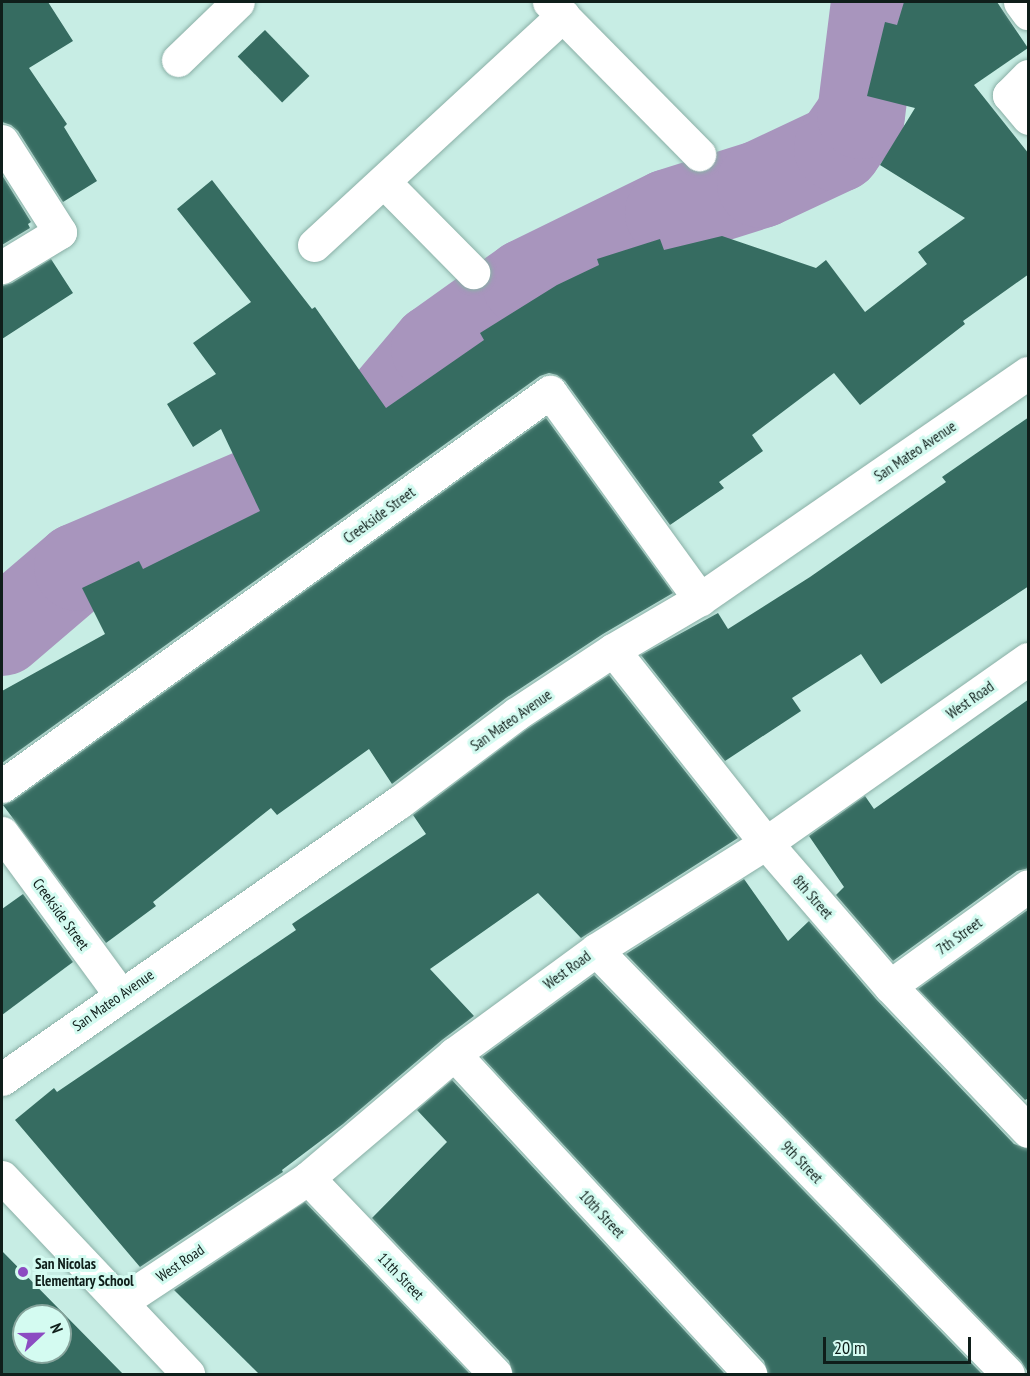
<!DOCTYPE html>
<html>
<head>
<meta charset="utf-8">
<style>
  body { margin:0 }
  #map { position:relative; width:1030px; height:1376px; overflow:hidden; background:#c7ede4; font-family:"PT Sans Narrow",sans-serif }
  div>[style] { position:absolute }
  .river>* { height:88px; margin:-44px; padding:0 44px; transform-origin:44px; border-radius:44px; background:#a895bd }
  .building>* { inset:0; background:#366c61; transform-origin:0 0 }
  .roads { filter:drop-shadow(0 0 2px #8aafa6) drop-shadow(0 0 2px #8aafa6) }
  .street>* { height:33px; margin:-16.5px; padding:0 16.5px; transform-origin:16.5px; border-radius:16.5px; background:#fff }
  .secondary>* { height:33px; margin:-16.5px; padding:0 16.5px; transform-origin:16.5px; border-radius:16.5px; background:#fff }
  .dots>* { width:16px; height:16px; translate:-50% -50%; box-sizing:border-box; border:3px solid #d4fbf1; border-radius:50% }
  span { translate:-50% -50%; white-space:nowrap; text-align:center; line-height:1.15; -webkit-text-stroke:6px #d4fbf1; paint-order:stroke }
  .street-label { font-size:15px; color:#0f1e1a }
  .poi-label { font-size:15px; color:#0f1e1a; font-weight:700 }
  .left { translate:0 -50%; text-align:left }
  .frame { position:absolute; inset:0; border:3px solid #0f1e1a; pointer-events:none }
  .north { position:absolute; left:12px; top:1304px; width:60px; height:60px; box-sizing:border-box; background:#d4fbf1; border:2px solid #85a39b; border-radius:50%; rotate:68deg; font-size:16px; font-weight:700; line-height:24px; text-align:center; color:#0f1e1a }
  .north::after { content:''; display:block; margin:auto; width:21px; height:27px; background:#8c4cc2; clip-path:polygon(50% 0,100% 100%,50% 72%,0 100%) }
  .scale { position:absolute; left:823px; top:1337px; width:148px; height:27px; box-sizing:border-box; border:3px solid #0f1e1a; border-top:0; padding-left:8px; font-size:18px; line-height:21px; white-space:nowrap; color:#0f1e1a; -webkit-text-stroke:4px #d4fbf1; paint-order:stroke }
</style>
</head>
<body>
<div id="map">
  <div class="river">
    <i style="left:2px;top:632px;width:100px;rotate:-40.5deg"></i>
    <i style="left:78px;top:567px;width:293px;rotate:-23.1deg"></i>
    <i style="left:347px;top:452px;width:136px;rotate:-49.8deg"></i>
    <i style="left:435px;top:348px;width:112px;rotate:-35.5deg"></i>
    <i style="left:526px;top:283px;width:159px;rotate:-26.1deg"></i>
    <i style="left:669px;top:213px;width:96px;rotate:-17.5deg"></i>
    <i style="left:761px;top:184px;width:85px;rotate:-25.1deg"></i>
    <i style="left:838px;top:148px;width:40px;rotate:-55.1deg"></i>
    <i style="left:861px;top:115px;width:114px;rotate:-82.9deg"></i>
  </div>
  <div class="building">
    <i style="clip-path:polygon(2px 2px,48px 2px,73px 41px,29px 68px,67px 124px,64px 127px,97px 181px,63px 202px,18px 131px,11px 125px,2px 122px)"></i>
    <i style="clip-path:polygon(904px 2px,997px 2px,1028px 48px,974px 85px,1029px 154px,1029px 274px,963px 321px,965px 324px,860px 405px,834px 373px,752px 435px,763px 451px,719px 482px,724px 488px,670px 525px,565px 381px,557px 375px,549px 373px,540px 376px,2px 763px,2px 691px,105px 634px,82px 588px,139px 561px,143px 569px,260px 511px,221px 429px,193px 447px,167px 404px,216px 374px,193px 343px,251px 302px,177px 209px,212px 180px,312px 309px,315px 307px,386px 408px,484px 340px,480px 333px,557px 285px,599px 265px,597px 259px,660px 239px,664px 250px,722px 236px,816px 268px,826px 260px,865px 312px,927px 264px,918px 252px,965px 218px,880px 165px,915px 108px,867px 96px,885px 22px,897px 25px)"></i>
    <i style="left:265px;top:30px;width:64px;height:38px;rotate:46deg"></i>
    <i style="clip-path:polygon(2px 175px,31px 222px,28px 224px,30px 228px,2px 245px)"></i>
    <i style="clip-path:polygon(51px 259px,73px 293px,2px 339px,2px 286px,12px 283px)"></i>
    <i style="clip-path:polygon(1029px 417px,1029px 586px,881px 684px,861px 654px,792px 698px,801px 711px,725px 761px,641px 655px,718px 613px,728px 629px,810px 577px,946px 482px,942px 477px)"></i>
    <i style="clip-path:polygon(546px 418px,673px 593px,603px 634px,506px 698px,392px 784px,369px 749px,277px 815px,271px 808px,153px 902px,156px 906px,106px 943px,3px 805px,13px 801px)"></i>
    <i style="clip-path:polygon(609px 675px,738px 838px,581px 938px,538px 893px,430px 969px,474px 1016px,442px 1040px,343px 1124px,282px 1170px,283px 1172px,140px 1267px,15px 1120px,54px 1088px,57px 1092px,296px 930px,292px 924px,426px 834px,413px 815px,527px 729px)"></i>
    <i style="clip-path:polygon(1029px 699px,1029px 868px,1017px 871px,893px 961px,836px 895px,844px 887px,809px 836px,865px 796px,874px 809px)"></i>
    <i style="clip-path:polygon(744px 879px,788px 941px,809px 921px,876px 999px,1014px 1144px,1029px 1149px,1029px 1374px,1021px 1361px,626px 954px)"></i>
    <i style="clip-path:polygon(23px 894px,73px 962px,2px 1015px,2px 909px)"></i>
    <i style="clip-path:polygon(1029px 909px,1029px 1098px,1025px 1100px,918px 989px)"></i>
    <i style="clip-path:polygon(594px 975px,982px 1374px,768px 1374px,764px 1361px,482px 1057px)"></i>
    <i style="clip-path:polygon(452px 1080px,725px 1374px,513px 1374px,509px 1361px,372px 1218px,447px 1142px,417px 1110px)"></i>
    <i style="clip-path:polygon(305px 1202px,470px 1374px,259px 1374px,174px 1290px)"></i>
    <i style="clip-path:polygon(evenodd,2px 1251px,123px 1374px,2px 1374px,2px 1251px,24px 1316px,60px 1316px,60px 1352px,24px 1352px,24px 1316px)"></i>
  </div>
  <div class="roads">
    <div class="street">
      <i style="left:549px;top:2px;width:214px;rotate:45.4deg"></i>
      <i style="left:1020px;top:2px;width:14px;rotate:54deg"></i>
      <i style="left:178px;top:60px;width:83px;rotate:-44deg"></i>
      <i style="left:1028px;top:76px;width:27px;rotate:135deg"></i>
      <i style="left:1009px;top:95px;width:30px;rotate:50deg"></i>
      <i style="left:2px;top:141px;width:108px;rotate:57.5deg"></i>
      <i style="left:60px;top:232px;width:68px;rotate:148.9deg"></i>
      <i style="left:384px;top:182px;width:127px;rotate:45.3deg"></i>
      <i style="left:314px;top:245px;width:339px;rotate:-42.7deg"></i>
      <i style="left:613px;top:650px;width:246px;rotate:51.6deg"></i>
      <i style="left:766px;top:843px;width:189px;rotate:49.1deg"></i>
      <i style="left:890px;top:986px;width:200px;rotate:46.4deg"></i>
      <i style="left:2px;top:786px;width:675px;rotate:-35.72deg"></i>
      <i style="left:550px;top:392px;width:256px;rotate:54.1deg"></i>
      <i style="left:2px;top:833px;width:200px;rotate:53.8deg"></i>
      <i style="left:596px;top:950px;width:591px;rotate:45.82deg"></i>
      <i style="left:890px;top:986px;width:170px;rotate:-35.9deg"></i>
      <i style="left:454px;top:1054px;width:436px;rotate:47.2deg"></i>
      <i style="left:308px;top:1178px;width:271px;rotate:46.3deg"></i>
      <i style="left:121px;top:1302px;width:224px;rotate:-33.5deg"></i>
      <i style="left:308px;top:1178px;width:192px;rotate:-40.3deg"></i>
      <i style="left:454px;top:1054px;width:176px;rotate:-36.2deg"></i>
      <i style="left:596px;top:950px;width:201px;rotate:-32.2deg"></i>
      <i style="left:766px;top:843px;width:320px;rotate:-35.1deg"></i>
    </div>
    <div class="secondary">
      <i style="left:2px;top:1079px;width:483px;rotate:-34.9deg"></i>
      <i style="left:398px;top:803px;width:148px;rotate:-37deg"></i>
      <i style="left:516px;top:714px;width:116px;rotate:-33.4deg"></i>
      <i style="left:613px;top:650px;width:101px;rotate:-30.4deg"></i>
      <i style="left:700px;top:599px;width:398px;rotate:-34.6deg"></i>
      <i style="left:2px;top:1177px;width:271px;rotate:46.6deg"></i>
    </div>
  </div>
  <div class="dots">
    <i style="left:23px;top:1272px;background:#8c4cc2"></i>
  </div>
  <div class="street-label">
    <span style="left:915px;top:451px;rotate:-34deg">San Mateo Avenue</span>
    <span style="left:379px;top:515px;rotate:-36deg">Creekside Street</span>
    <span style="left:970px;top:700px;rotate:-35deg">West Road</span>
    <span style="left:511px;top:720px;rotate:-35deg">San Mateo Avenue</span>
    <span style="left:813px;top:897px;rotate:49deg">8th Street</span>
    <span style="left:61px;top:914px;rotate:54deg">Creekside Street</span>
    <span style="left:959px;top:936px;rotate:-36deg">7th Street</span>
    <span style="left:567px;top:970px;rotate:-36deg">West Road</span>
    <span style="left:113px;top:1000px;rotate:-35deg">San Mateo Avenue</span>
    <span style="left:802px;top:1162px;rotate:46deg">9th Street</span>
    <span style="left:602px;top:1214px;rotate:47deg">10th Street</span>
    <span style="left:180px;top:1263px;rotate:-34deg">West Road</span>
    <span style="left:401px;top:1276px;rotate:46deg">11th Street</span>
  </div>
  <div class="poi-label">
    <span class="left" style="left:35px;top:1272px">San Nicolas<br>Elementary School</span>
  </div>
  <div class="frame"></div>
  <div class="north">N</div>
  <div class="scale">20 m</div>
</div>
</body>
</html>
